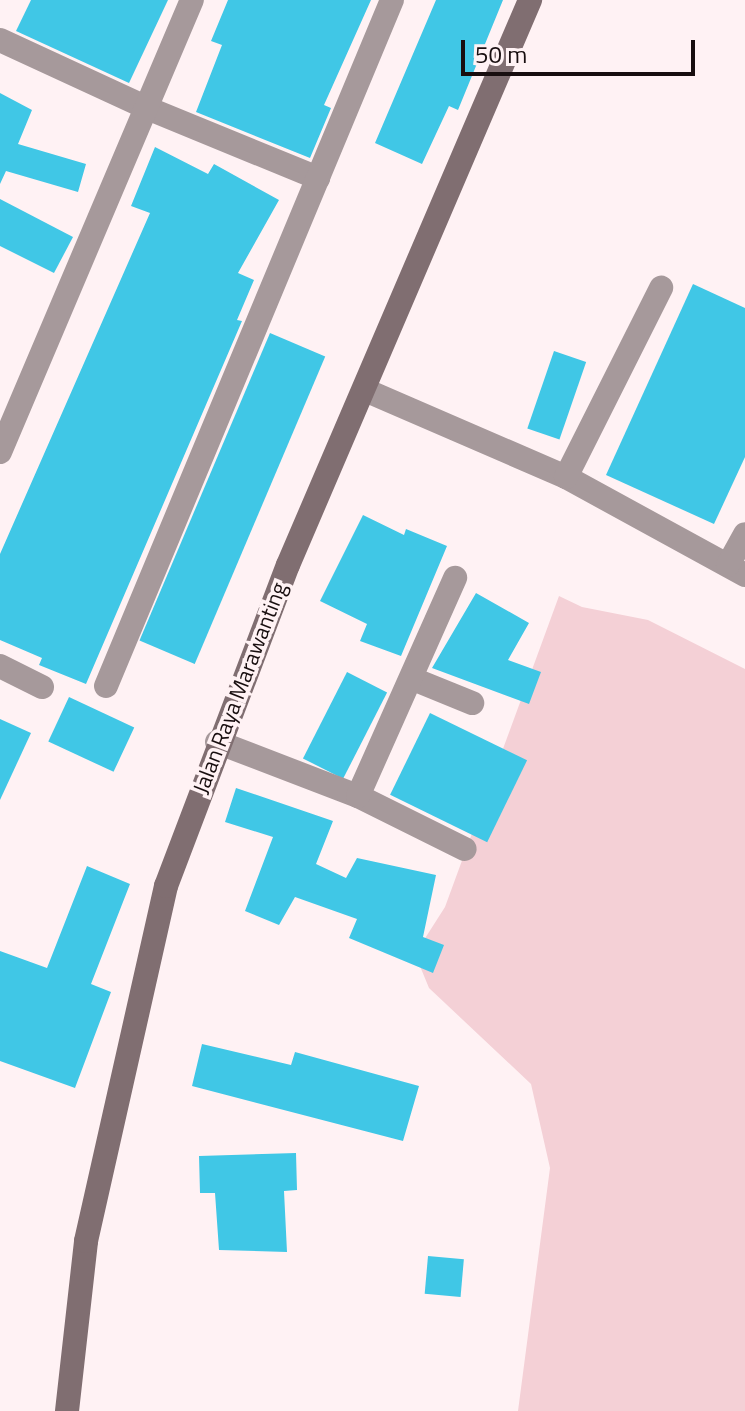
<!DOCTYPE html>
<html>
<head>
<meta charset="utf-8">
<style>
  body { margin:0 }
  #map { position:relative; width:745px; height:1411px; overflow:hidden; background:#fff2f4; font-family:"Titillium Web",sans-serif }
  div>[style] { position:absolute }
  .green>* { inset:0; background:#f4d0d6 }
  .building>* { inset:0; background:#40c7e6; transform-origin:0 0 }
  .street>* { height:24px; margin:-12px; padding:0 12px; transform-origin:12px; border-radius:12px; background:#a6999b }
  .secondary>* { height:24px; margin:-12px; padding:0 12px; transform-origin:12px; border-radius:12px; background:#806e71 }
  span { translate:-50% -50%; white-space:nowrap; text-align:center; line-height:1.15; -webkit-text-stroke:7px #fff2f4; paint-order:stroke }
  .street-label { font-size:22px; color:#180e0f }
  .scale { position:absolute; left:461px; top:40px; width:234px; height:36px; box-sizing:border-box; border:4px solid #180e0f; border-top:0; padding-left:10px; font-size:24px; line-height:28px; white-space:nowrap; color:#180e0f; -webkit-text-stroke:6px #fff2f4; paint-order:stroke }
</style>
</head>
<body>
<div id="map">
  <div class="green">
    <i style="clip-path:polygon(559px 596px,582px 607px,648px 620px,745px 669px,745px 1411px,518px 1411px,550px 1168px,531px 1084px,429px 988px,415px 954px,445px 907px)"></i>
  </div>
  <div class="building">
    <i style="clip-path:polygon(31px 0,168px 0,129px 83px,16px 31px)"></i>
    <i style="clip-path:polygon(228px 0,371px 0,324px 105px,331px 108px,310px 158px,196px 112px,222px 45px,211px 41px)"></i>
    <i style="clip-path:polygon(436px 0,503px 0,458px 110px,449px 106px,422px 164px,375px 143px)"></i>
    <i style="clip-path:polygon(0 93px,32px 110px,18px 144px,86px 164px,78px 192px,6px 171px,0 184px)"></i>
    <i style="clip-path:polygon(155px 147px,208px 174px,214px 164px,279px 200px,238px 273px,254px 280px,237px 320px,242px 321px,86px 684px,39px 665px,42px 658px,0 640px,0 554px,150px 213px,131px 206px)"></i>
    <i style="clip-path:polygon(0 199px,73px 237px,54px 273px,0 246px)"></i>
    <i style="clip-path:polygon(693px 284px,745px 308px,745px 457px,714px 524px,606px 475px)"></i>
    <i style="left:270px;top:333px;width:60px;height:334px;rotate:23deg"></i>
    <i style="left:554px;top:351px;width:34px;height:82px;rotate:19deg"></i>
    <i style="clip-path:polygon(363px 515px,404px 535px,406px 529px,447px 546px,401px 656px,360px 641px,367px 624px,320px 601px)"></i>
    <i style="clip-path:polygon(476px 593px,529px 623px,508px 660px,541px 672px,529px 704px,432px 668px)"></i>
    <i style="left:347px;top:672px;width:45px;height:97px;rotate:27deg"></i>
    <i style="left:69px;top:697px;width:72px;height:49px;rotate:25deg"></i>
    <i style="left:430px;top:713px;width:108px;height:91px;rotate:26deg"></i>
    <i style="clip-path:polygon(0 719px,31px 733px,0 800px)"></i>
    <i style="clip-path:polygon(236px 788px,333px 821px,316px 864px,346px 878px,357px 858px,436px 875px,423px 937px,444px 945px,433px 973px,349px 938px,357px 919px,295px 897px,279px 925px,245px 911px,273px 837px,225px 822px)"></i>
    <i style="clip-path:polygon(87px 866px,130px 884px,91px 984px,111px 992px,75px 1088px,0 1061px,0 951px,47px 968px)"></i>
    <i style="clip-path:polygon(202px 1044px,291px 1065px,295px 1052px,419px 1086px,403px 1141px,192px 1086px)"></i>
    <i style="clip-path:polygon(296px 1153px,297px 1190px,284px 1191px,287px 1252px,219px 1250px,215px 1193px,200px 1193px,199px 1156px)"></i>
    <i style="left:428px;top:1256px;width:36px;height:38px;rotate:5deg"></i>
  </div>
  <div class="street">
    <i style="left:0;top:40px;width:162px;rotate:24.8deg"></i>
    <i style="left:147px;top:108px;width:185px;rotate:22.3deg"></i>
    <i style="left:365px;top:390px;width:219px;rotate:23.4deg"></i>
    <i style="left:566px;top:477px;width:204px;rotate:28.7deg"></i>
    <i style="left:0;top:452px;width:491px;rotate:-67deg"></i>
    <i style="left:566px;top:477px;width:212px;rotate:-63.3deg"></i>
    <i style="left:728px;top:565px;width:35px;rotate:-61deg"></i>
    <i style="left:0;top:666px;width:47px;rotate:26.6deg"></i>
    <i style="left:413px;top:679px;width:64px;rotate:22.1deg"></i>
    <i style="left:106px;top:686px;width:743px;rotate:-67.37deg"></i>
    <i style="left:217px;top:742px;width:151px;rotate:21deg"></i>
    <i style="left:358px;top:796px;width:119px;rotate:26.4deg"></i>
    <i style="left:358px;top:796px;width:239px;rotate:-66deg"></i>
  </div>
  <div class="secondary">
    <i style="left:67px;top:1411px;width:171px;rotate:-83.6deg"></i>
    <i style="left:86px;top:1241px;width:364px;rotate:-77.3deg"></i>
    <i style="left:166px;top:886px;width:343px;rotate:-69.2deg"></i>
    <i style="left:288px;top:565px;width:615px;rotate:-66.81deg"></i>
  </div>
  <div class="street-label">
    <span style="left:240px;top:688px;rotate:-69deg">Jalan Raya Marawanting</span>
  </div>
  <div class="scale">50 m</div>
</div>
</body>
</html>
